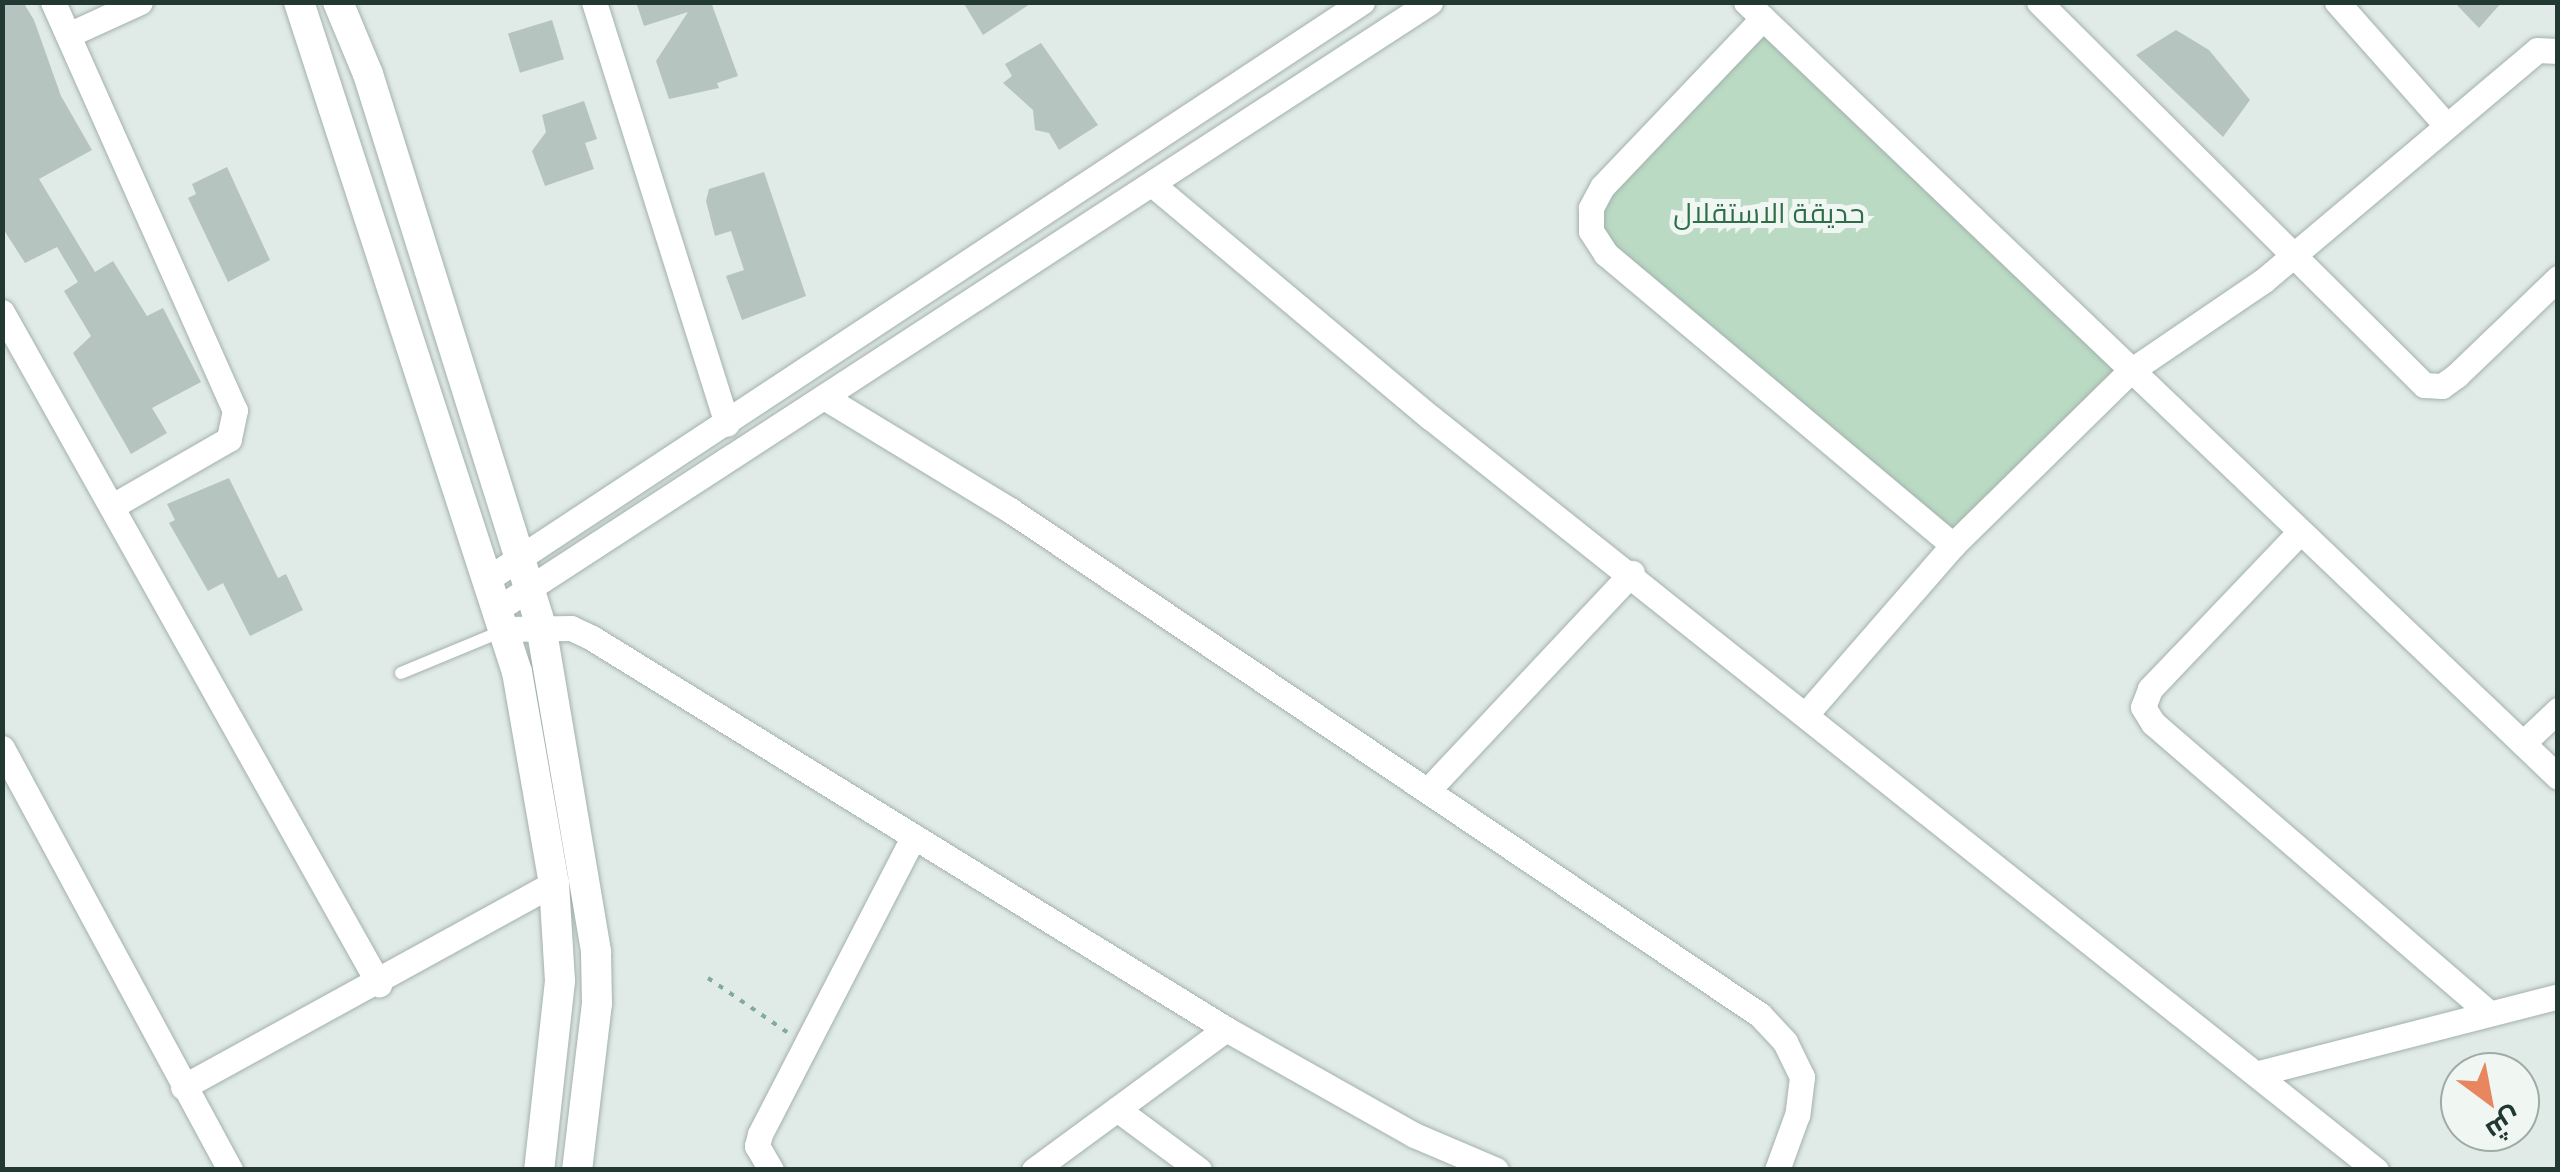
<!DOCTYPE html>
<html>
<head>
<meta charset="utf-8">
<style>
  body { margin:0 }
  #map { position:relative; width:2560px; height:1172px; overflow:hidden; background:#e0eae6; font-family:"Noto Sans",Cairo,sans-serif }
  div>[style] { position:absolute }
  .green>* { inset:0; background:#badac4 }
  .building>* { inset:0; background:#b5c4bf; transform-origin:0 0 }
  .path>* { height:4px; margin-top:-2px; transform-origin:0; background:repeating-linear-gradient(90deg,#82aba0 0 5px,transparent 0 13px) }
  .roads { filter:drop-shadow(0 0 2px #a3b1ad) drop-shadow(0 0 2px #a3b1ad) }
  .lane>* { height:12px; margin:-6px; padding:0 6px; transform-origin:6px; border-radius:6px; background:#fff }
  .street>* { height:25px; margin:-12.5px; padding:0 12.5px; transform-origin:12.5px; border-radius:12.5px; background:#fff }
  .secondary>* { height:30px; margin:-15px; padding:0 15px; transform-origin:15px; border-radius:15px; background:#fff }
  span { translate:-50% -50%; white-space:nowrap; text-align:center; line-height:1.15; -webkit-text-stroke:10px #f0f7f3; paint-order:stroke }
  .park-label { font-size:28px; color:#2f6d49 }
  .frame { position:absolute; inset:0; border:5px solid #223933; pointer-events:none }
  .north { position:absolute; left:2440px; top:1052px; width:100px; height:100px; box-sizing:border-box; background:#f0f7f3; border:2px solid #9eaba6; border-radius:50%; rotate:148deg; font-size:28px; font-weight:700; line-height:40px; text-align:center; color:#223933 }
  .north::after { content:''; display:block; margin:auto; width:35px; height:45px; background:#e8875f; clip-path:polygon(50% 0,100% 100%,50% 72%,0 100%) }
</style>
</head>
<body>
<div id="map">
  <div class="green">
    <i style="clip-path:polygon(1763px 18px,2123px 365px,1953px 545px,1591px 231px,1602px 187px)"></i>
  </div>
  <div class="building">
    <i style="clip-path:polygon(2px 2px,23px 2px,34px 20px,61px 96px,92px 150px,39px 179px,95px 272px,113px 261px,147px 316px,163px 308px,201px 382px,152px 408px,167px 433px,131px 454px,73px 353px,91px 336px,64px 291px,78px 282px,57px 247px,25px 263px,2px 227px)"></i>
    <i style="clip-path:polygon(636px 2px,711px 2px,738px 76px,717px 83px,719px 88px,669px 99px,656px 61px,688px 12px,644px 26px)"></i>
    <i style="clip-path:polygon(963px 2px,1033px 2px,983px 35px)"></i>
    <i style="clip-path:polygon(2454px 2px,2502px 2px,2479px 28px)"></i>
    <i style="left:552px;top:20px;width:41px;height:46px;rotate:73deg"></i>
    <i style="clip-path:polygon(2176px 30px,2209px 50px,2250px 100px,2223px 137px,2136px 55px)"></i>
    <i style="clip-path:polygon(1041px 43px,1098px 125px,1059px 150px,1049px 133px,1035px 130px,1033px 110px,1003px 83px,1012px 76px,1005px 64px)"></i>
    <i style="clip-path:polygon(584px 101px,597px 139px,585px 143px,594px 169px,545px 186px,532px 151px,546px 132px,542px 115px)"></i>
    <i style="clip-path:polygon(227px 167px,270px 260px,228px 282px,188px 198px,196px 194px,192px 184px)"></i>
    <i style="clip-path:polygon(764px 172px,806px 296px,742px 320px,726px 276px,744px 270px,731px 231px,715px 236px,706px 201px,709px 189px)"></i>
    <i style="clip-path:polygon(229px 478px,278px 578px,286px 574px,303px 610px,250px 636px,223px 583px,208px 591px,169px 523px,175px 520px,167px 504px)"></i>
  </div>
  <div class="path">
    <i style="left:708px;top:978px;width:96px;rotate:34.4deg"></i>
  </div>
  <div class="roads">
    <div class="lane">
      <i style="left:401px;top:673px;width:113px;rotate:-22.5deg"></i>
    </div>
    <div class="street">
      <i style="left:53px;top:2px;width:447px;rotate:66deg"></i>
      <i style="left:235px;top:410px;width:30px;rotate:102deg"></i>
      <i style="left:229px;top:439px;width:133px;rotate:150.1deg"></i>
      <i style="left:594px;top:2px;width:442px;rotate:72.5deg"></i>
      <i style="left:1746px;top:2px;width:1122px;rotate:43.66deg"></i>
      <i style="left:2039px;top:2px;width:543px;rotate:44.85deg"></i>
      <i style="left:2424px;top:385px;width:18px;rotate:3deg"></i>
      <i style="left:2442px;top:386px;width:19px;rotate:-36deg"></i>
      <i style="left:2457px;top:375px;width:140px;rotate:-43.8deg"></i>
      <i style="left:2337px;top:2px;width:163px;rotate:48.5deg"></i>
      <i style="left:1763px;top:18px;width:233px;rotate:133.6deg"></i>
      <i style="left:1602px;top:187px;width:24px;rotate:118deg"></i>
      <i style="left:1591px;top:208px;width:23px;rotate:90deg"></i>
      <i style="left:1591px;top:231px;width:27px;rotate:57deg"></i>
      <i style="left:1606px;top:254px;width:453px;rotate:40deg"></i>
      <i style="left:68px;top:35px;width:79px;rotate:-24.6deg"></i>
      <i style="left:1152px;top:184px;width:363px;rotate:40deg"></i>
      <i style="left:1430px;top:417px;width:1209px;rotate:38.52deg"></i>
      <i style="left:2px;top:312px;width:771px;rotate:60.71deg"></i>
      <i style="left:824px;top:397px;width:218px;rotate:31.3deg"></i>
      <i style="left:1010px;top:510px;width:904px;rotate:33.95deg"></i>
      <i style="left:1760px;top:1015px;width:37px;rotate:47deg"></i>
      <i style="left:1785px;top:1042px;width:39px;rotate:64deg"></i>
      <i style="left:1802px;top:1077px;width:38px;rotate:97deg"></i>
      <i style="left:1797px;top:1115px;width:59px;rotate:110deg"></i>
      <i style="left:2297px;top:535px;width:213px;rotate:133.7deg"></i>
      <i style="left:2150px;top:689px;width:19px;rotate:111deg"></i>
      <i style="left:2143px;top:707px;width:19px;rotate:58deg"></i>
      <i style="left:2153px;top:723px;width:442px;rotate:40.8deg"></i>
      <i style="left:489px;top:578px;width:1046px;rotate:-33.42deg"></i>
      <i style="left:499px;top:608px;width:1111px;rotate:-33.06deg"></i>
      <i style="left:507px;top:629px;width:64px;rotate:-0.9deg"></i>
      <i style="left:571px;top:628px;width:23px;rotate:25deg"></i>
      <i style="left:592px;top:638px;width:745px;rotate:31.66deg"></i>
      <i style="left:1226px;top:1029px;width:216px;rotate:29.4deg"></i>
      <i style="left:1414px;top:1135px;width:89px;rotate:23.1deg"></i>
      <i style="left:1807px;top:713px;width:223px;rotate:-49deg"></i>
      <i style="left:1953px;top:545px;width:247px;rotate:-44.5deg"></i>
      <i style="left:2129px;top:372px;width:162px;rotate:-34.2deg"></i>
      <i style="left:2263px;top:281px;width:358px;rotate:-40.1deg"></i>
      <i style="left:2537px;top:50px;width:21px;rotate:3deg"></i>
      <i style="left:2523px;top:743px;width:48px;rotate:-43.3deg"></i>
      <i style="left:2px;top:748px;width:480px;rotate:61.6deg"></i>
      <i style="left:1428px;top:790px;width:298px;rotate:-46.8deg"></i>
      <i style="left:2259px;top:1073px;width:309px;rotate:-14.4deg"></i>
      <i style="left:183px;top:1087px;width:423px;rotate:-28.8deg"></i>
      <i style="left:1117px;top:1109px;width:102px;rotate:36.6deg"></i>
      <i style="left:771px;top:1170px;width:28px;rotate:-120deg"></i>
      <i style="left:757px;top:1146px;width:12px;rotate:-76deg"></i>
      <i style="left:760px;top:1134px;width:333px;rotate:-62.7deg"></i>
      <i style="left:1034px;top:1170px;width:238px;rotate:-36.3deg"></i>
    </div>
    <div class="secondary">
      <i style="left:299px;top:2px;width:705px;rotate:71.98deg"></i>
      <i style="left:517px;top:672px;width:214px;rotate:80.1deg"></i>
      <i style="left:554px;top:883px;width:98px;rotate:86.5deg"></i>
      <i style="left:560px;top:981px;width:190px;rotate:96.3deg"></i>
      <i style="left:338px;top:2px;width:78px;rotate:67.4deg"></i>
      <i style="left:368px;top:74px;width:578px;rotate:72.6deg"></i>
      <i style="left:541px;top:626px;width:331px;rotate:80.4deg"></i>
      <i style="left:596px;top:952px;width:51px;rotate:88.9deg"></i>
      <i style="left:597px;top:1003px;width:168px;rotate:96.8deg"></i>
    </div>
  </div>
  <div class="park-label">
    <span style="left:1769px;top:212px">حديقة الاستقلال</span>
  </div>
  <div class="frame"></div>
  <div class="north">ش</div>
</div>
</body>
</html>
